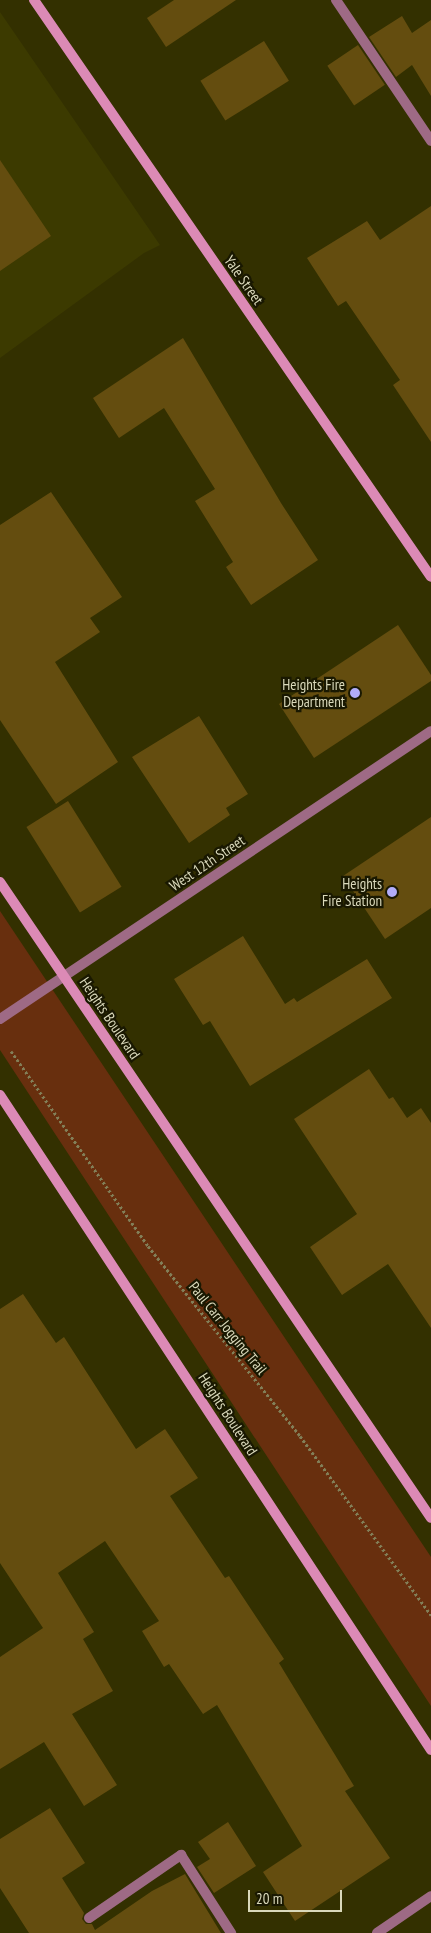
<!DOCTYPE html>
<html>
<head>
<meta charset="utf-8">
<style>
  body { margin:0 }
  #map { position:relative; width:431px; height:1933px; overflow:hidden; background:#333000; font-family:"PT Sans Narrow",sans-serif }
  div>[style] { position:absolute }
  .built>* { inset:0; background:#3c3a00 }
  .green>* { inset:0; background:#682f0e }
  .building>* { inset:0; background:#644d0f; transform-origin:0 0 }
  .path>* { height:3px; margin-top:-1.5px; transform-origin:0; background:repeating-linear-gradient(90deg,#827f58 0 2.5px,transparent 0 5px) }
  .service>* { height:10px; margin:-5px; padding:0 5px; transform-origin:5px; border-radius:5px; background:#9e6a85 }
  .minor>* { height:10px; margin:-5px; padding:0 5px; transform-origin:5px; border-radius:5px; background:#9e6a85 }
  .secondary>* { height:10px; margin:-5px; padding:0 5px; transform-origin:5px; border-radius:5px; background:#dc8ab6 }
  .dots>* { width:14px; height:14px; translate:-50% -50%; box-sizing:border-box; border:2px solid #191801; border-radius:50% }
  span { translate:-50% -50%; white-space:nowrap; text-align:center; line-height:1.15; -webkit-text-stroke:4.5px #191801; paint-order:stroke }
  .street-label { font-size:15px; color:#dad9bb }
  .poi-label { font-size:15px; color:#dad9bb }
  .right { translate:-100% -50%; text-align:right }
  .scale { position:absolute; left:248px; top:1890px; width:94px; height:22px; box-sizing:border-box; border:2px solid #dad9bb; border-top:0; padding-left:6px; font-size:15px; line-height:18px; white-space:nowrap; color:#dad9bb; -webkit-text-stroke:4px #191801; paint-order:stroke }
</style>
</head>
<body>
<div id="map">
  <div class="built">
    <i style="clip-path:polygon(0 12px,160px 245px,144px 253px,0 358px)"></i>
  </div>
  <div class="green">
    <i style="clip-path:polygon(0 911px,431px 1557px,431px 1706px,0 1050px)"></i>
  </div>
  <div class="building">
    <i style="clip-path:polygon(174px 0,236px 0,166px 47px,147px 18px)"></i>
    <i style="clip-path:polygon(402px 16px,412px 33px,431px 20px,431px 96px,412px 65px,396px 77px,369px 37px)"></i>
    <i style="left:264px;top:41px;width:47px;height:75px;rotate:58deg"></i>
    <i style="left:358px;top:45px;width:48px;height:37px;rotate:56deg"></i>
    <i style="clip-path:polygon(0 160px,51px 236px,0 271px)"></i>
    <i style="clip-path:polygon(431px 206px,431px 442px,393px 385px,400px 380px,346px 301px,338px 306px,307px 258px,367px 221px,380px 240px)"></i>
    <i style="clip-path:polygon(183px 338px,281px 503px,318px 560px,251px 605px,226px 567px,233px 562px,195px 501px,215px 489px,164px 408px,119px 438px,93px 398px)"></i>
    <i style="clip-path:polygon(51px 492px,122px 597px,90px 618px,100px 632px,55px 662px,118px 762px,56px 804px,0 720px,0 525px)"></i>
    <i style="clip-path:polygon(398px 625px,431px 675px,431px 681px,314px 758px,279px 704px)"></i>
    <i style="clip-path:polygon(199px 716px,248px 794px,226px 808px,230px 815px,189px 843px,132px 757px)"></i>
    <i style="left:68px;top:801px;width:101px;height:49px;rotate:58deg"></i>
    <i style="clip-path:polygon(431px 817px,431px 908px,385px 939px,343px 876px)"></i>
    <i style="clip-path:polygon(243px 936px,285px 1004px,294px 998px,297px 1002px,367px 959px,392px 998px,250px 1086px,210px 1021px,203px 1025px,174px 979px)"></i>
    <i style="clip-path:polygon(369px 1069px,389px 1099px,393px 1097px,407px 1118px,421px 1108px,431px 1123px,431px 1328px,388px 1264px,342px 1295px,310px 1247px,357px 1214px,294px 1119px)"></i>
    <i style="clip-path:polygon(23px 1294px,56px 1343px,64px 1337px,136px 1449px,165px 1429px,198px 1478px,170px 1496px,225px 1578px,229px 1576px,284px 1659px,279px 1663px,354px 1786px,345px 1791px,390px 1858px,295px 1921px,263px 1872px,302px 1846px,217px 1705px,203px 1714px,169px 1664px,164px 1667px,142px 1631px,159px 1621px,105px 1541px,58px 1573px,94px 1632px,83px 1639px,113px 1691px,72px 1714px,117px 1785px,84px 1806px,44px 1742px,0 1769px,0 1657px,43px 1628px,0 1563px,0 1309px)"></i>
    <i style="clip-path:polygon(50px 1808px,85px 1863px,62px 1878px,84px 1913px,82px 1919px,86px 1924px,92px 1924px,95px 1930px,152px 1891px,185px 1874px,221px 1933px,29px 1933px,0 1888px,0 1839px)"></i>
    <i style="clip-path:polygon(228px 1822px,256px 1866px,214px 1893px,197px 1867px,210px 1859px,198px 1842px)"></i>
  </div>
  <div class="path">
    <i style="left:11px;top:1051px;width:238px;rotate:54.9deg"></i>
    <i style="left:148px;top:1246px;width:243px;rotate:51.3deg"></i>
    <i style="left:300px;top:1436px;width:222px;rotate:53.8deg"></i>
  </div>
  <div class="service">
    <i style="left:336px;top:0;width:170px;rotate:56deg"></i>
    <i style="left:89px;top:1918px;width:112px;rotate:-34.4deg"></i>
    <i style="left:181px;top:1855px;width:93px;rotate:57.3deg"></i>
  </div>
  <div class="minor">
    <i style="left:0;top:1019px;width:518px;rotate:-33.75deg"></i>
    <i style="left:377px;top:1933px;width:65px;rotate:-34.4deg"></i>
  </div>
  <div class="secondary">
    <i style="left:34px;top:0;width:700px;rotate:55.47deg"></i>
    <i style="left:0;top:882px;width:768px;rotate:55.88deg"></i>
    <i style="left:0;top:1095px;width:784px;rotate:56.65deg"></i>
  </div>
  <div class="dots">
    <i style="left:355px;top:693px;background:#b2adf9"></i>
    <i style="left:392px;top:892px;background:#b2adf9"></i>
  </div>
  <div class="street-label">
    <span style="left:244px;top:280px;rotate:55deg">Yale Street</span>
    <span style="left:207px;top:863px;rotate:-34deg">West 12th Street</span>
    <span style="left:110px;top:1018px;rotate:56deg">Heights Boulevard</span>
    <span style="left:228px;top:1328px;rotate:51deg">Paul Carr Jogging Trail</span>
    <span style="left:228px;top:1414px;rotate:57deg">Heights Boulevard</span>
  </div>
  <div class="poi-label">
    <span class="right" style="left:345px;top:693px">Heights Fire<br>Department</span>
    <span class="right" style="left:382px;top:892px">Heights<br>Fire Station</span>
  </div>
  <div class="scale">20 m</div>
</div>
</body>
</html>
